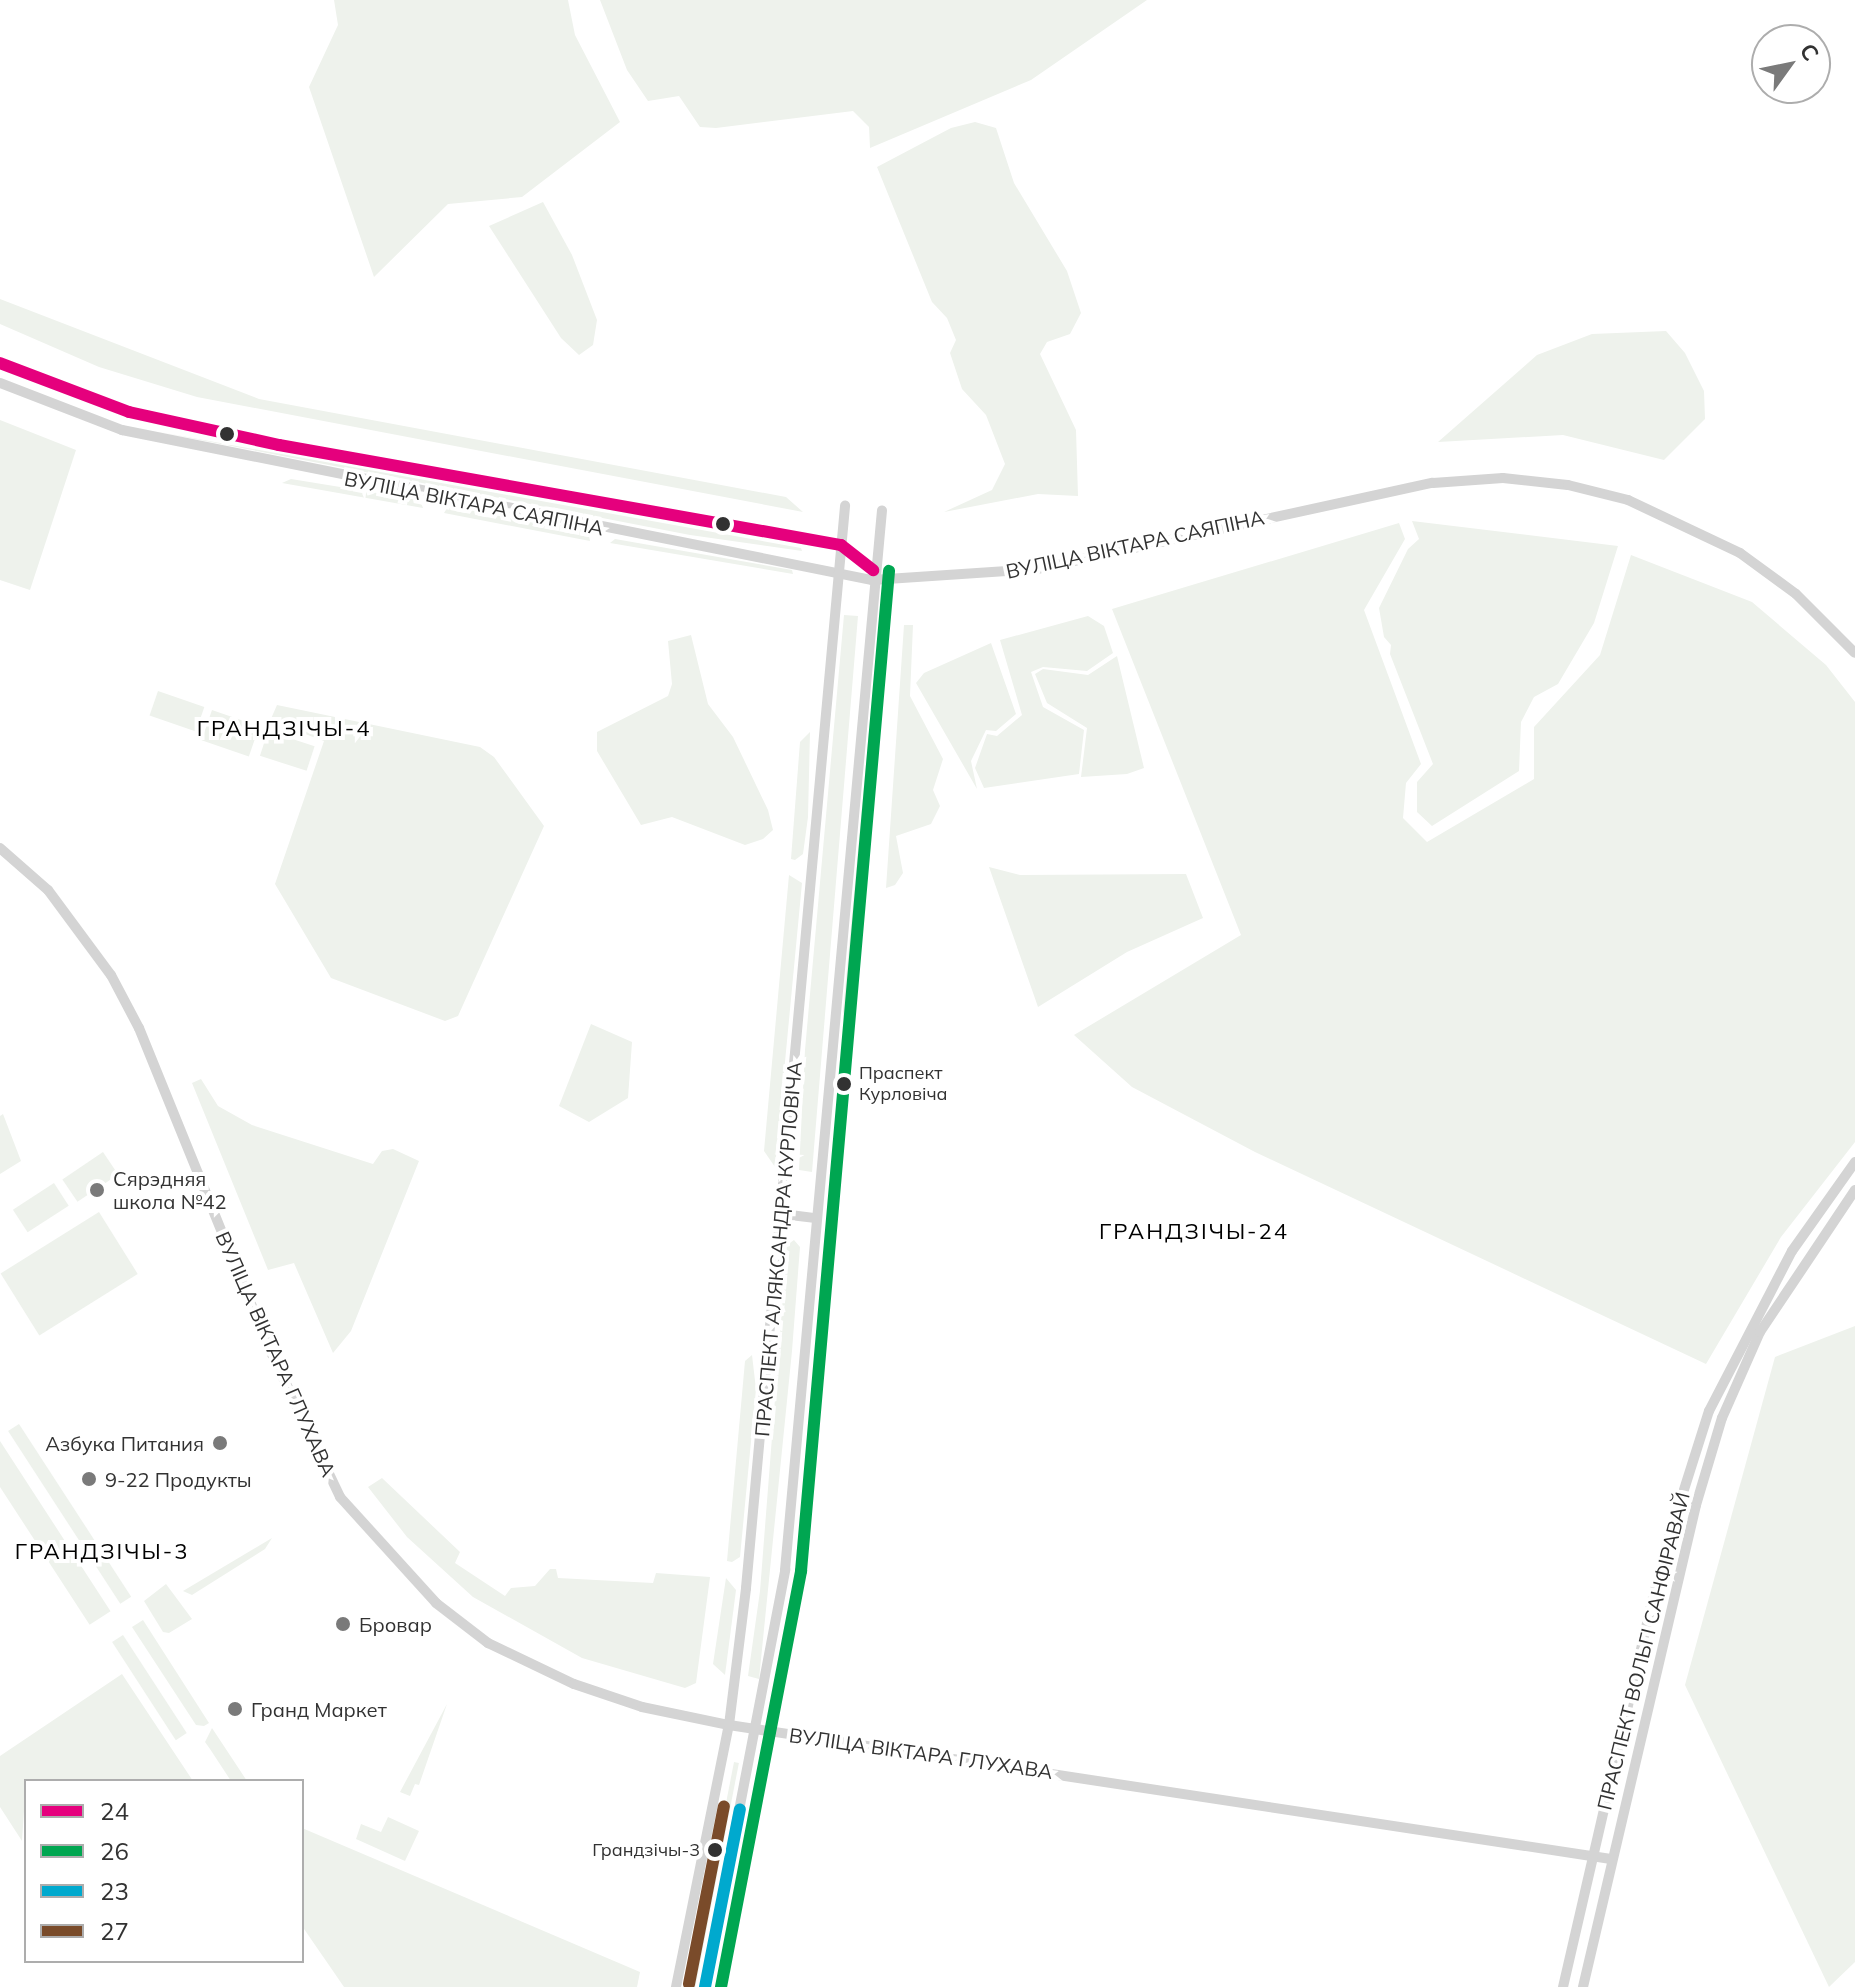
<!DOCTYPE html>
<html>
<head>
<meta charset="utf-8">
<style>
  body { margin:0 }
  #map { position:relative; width:1855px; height:1987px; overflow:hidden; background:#fff; font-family:Mulish,sans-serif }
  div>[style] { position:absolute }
  .green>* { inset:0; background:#eef2ec; transform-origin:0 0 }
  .minor>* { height:10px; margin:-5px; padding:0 5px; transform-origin:5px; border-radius:5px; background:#d4d4d4 }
  .bus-1>* { height:12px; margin:-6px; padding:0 6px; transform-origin:6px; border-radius:6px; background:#e5007d }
  .bus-2>* { height:12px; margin:-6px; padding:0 6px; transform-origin:6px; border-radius:6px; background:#00a651 }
  .bus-3>* { height:12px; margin:-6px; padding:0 6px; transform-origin:6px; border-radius:6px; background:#00a9ce }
  .bus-4>* { height:12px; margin:-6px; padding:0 6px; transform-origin:6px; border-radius:6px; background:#7a4b2a }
  .dots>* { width:22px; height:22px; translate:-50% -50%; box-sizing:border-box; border:4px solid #fff; border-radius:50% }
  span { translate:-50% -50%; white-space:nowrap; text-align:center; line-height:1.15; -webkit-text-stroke:8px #fff; paint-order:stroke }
  .bus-label { font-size:18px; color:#323232 }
  .left { translate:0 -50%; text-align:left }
  .right { translate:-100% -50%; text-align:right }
  .street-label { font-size:20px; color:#323232 }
  .poi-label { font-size:20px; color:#323232 }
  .neighbourhood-label { font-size:22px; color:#000; letter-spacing:2px }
  .legend { position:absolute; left:24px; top:1779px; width:280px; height:184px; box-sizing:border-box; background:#fff; border:2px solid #adadad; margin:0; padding:10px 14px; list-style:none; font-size:24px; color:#323232 }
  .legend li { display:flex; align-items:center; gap:16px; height:40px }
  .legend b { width:40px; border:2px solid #adadad }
  .north { position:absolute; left:1751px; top:24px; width:80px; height:80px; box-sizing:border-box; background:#fff; border:2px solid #adadad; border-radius:50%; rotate:57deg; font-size:22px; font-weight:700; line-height:32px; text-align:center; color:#323232 }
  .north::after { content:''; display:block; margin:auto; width:28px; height:36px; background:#7a7a7a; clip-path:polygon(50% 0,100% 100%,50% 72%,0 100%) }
</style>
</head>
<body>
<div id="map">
  <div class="green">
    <i style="clip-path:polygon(334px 0,568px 0,575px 35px,620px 122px,522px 197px,448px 204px,374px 277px,309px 87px,338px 25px)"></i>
    <i style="clip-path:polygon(600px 0,1147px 0,1031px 80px,870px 148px,869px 127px,853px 111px,716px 128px,700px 127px,679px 96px,648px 101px,627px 70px)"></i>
    <i style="clip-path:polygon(975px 122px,996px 128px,1014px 183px,1067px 271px,1081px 313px,1070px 334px,1047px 342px,1040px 354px,1076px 430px,1078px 496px,1038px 494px,944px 512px,992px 490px,1005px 464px,986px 415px,962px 389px,950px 353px,956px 340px,947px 318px,932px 302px,877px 167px,951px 128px)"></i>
    <i style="clip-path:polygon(543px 202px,572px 255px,597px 320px,593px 345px,579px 355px,561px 338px,489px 226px)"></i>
    <i style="clip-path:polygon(0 299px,259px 399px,786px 497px,803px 512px,197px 397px,99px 367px,0 324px)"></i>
    <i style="clip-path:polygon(1666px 331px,1685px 353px,1704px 391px,1705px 419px,1664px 460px,1563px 435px,1438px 442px,1537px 355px,1592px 334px)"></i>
    <i style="clip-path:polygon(0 420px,76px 450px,30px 590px,0 580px)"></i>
    <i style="clip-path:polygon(154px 431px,801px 548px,802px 551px,690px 535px)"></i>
    <i style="clip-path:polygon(291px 479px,420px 500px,423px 508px,282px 483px)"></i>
    <i style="clip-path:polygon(449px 505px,588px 530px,590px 541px,444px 513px)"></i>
    <i style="clip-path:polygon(1412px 521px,1618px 546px,1594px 623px,1558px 684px,1534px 697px,1521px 722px,1519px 771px,1432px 826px,1417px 812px,1417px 782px,1433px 764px,1390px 654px,1391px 645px,1384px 637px,1379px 608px,1408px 549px,1419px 539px)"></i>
    <i style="clip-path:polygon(1399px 523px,1405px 539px,1364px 610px,1421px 764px,1406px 783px,1403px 818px,1427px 842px,1534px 779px,1534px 727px,1600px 655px,1631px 555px,1752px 602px,1826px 665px,1855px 702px,1855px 1142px,1781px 1237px,1706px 1364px,1255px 1152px,1132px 1087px,1074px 1035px,1241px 935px,1112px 609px)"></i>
    <i style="clip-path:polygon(615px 539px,792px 570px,793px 574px,610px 543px)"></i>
    <i style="clip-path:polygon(880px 614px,886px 621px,847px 1050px,843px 1011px)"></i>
    <i style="clip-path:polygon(844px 615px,858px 616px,812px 1172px,799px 1170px,805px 1050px)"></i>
    <i style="clip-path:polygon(1088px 616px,1104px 626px,1113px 653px,1087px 671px,1043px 667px,1031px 672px,1043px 707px,1084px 730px,1079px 774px,984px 788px,975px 768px,987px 734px,997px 736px,1022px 715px,1000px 640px)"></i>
    <i style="clip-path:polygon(904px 625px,913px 625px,910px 696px,943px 759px,933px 790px,940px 806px,931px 824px,896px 836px,903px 873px,895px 885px,886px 888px)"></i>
    <i style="clip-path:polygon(691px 635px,708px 704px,733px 737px,768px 810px,773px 830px,763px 839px,745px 845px,672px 817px,641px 825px,597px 751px,597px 732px,668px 696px,672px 684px,668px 641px)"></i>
    <i style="clip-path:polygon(991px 643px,1016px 714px,996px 731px,986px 730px,971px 761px,977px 789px,916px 683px,924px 673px)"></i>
    <i style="clip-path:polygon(1117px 656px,1144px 768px,1127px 774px,1081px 777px,1087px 728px,1047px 703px,1035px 674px,1043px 669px,1088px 675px)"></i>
    <i style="left:158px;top:691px;width:49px;height:26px;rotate:19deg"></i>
    <i style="clip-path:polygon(277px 705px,480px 747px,494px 757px,544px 826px,458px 1016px,445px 1021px,331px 978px,275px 884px,324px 741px,270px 721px)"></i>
    <i style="left:212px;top:710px;width:50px;height:32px;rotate:19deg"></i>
    <i style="left:268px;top:731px;width:49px;height:26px;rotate:18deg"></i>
    <i style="clip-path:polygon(810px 732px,808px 817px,803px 854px,795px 860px,791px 859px,800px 742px)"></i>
    <i style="clip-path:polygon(989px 867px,1020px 875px,1186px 874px,1203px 918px,1127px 952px,1038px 1007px)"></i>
    <i style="clip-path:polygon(789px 875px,802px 883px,775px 1167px,764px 1151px)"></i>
    <i style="clip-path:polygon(591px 1024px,632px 1042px,628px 1098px,589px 1122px,559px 1106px)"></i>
    <i style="clip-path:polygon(201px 1079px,218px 1106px,252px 1125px,373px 1164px,382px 1151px,393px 1149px,419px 1161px,351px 1331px,333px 1353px,294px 1263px,268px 1270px,192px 1083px)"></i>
    <i style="clip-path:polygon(3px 1114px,21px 1161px,0 1174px,0 1116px)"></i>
    <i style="left:103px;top:1152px;width:27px;height:49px;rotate:56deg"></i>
    <i style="left:54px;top:1183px;width:27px;height:49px;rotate:57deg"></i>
    <i style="left:99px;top:1212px;width:73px;height:116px;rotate:58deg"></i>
    <i style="clip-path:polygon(794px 1240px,800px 1247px,792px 1351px,759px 1679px,748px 1676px,760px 1591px,787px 1245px)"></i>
    <i style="clip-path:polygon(1855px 1326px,1855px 1962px,1829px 1987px,1685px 1685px,1775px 1357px)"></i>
    <i style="clip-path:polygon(752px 1355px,756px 1389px,740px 1557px,732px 1562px,727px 1561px,745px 1361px)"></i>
    <i style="left:19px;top:1424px;width:206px;height:13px;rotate:57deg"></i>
    <i style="left:0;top:1441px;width:203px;height:25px;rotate:57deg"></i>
    <i style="clip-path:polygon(382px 1478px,460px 1552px,455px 1563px,505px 1596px,511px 1588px,535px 1586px,550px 1569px,556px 1569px,558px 1578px,653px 1583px,656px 1573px,710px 1577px,696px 1683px,685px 1688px,582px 1658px,473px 1597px,407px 1537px,368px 1487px)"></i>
    <i style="clip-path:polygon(272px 1538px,265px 1549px,192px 1595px,183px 1591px)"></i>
    <i style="clip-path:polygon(726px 1578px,736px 1590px,725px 1675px,713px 1664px)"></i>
    <i style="clip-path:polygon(166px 1584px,192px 1619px,169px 1633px,163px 1632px,144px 1601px)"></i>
    <i style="clip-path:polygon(143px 1620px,209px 1723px,204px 1726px,196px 1725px,132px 1627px)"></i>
    <i style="left:123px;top:1635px;width:117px;height:13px;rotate:57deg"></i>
    <i style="clip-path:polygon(122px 1674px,193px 1781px,26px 1781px,22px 1841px,0 1807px,0 1756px)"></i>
    <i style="clip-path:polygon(447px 1704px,419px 1785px,415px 1784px,410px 1796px,400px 1792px)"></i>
    <i style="clip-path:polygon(212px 1728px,247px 1781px,231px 1781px,210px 1749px,205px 1742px)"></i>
    <i style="left:734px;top:1762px;width:5px;height:230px;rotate:11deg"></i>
    <i style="clip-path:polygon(388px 1817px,419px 1831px,405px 1861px,356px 1839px,361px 1824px,381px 1832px)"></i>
    <i style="clip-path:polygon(302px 1828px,640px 1972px,637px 1987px,344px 1987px,302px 1926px)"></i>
  </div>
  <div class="minor">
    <i style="left:0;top:363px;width:138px;rotate:20.8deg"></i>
    <i style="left:129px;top:412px;width:154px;rotate:12.4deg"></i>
    <i style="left:279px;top:445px;width:571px;rotate:10.09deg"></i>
    <i style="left:841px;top:545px;width:41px;rotate:38deg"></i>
    <i style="left:0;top:383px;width:131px;rotate:21.1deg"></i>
    <i style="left:122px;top:430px;width:765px;rotate:11.31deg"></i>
    <i style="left:872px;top:580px;width:165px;rotate:-3.8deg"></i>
    <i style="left:1037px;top:569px;width:405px;rotate:-12.3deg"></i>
    <i style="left:1433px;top:483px;width:70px;rotate:-4.1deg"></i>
    <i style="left:1503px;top:478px;width:65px;rotate:6.1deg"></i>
    <i style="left:1568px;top:485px;width:62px;rotate:14deg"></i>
    <i style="left:1628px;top:500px;width:124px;rotate:25.3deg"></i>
    <i style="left:1740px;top:553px;width:69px;rotate:36.2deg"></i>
    <i style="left:1796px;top:594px;width:83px;rotate:45deg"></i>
    <i style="left:0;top:848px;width:64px;rotate:41.2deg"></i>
    <i style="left:48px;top:890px;width:106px;rotate:53.5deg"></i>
    <i style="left:111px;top:975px;width:60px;rotate:62.2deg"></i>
    <i style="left:139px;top:1028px;width:348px;rotate:67.9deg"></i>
    <i style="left:270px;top:1350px;width:163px;rotate:64.5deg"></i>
    <i style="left:340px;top:1497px;width:143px;rotate:47.8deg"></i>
    <i style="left:436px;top:1603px;width:66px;rotate:37.6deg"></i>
    <i style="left:488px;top:1643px;width:95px;rotate:25.5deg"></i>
    <i style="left:574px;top:1684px;width:72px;rotate:18.7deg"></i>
    <i style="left:642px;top:1707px;width:89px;rotate:11.7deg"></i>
    <i style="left:729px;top:1725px;width:892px;rotate:8.64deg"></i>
    <i style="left:782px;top:1214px;width:34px;rotate:7deg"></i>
    <i style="left:676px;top:1987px;width:267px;rotate:-78.6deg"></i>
    <i style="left:729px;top:1725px;width:138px;rotate:-82.9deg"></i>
    <i style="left:746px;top:1588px;width:1087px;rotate:-84.77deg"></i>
    <i style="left:705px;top:1987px;width:425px;rotate:-79.1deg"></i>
    <i style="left:785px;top:1570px;width:1064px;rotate:-84.77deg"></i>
    <i style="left:1563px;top:1987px;width:439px;rotate:-77deg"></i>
    <i style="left:1662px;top:1559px;width:155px;rotate:-72.4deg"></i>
    <i style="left:1709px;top:1411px;width:180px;rotate:-62.6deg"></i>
    <i style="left:1792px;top:1251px;width:109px;rotate:-54.7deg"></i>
    <i style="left:1583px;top:1987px;width:495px;rotate:-76.8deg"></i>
    <i style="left:1696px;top:1505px;width:91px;rotate:-73.4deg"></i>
    <i style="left:1722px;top:1418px;width:94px;rotate:-66.2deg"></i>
    <i style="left:1760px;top:1332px;width:171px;rotate:-56.2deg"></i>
  </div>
  <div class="bus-1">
    <i style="left:0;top:363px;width:138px;rotate:20.8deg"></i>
    <i style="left:129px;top:412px;width:154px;rotate:12.4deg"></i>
    <i style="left:279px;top:445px;width:571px;rotate:10.09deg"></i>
    <i style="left:841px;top:545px;width:41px;rotate:38deg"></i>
  </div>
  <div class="bus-2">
    <i style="left:721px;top:1987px;width:424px;rotate:-79.1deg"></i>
    <i style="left:801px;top:1571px;width:1004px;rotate:-84.97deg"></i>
  </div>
  <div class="bus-3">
    <i style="left:705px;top:1987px;width:181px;rotate:-78.9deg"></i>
  </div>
  <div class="bus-4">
    <i style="left:689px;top:1984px;width:181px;rotate:-78.9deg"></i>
  </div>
  <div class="dots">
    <i style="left:227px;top:434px;background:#323232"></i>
    <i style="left:723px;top:524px;background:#323232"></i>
    <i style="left:844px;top:1084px;background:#323232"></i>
    <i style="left:97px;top:1190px;background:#7a7a7a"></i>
    <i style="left:220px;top:1443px;background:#7a7a7a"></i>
    <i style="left:89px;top:1479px;background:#7a7a7a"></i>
    <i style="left:343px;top:1624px;background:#7a7a7a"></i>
    <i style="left:235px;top:1709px;background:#7a7a7a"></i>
    <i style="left:715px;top:1850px;background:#323232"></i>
  </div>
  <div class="bus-label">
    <span class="left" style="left:859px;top:1084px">Праспект<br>Курловіча</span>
    <span class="right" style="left:700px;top:1850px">Грандзічы-3</span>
  </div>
  <div class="street-label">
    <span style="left:474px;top:503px;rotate:11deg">ВУЛІЦА ВІКТАРА САЯПІНА</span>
    <span style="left:1135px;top:544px;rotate:-12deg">ВУЛІЦА ВІКТАРА САЯПІНА</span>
    <span style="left:778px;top:1249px;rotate:-85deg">ПРАСПЕКТ АЛЯКСАНДРА КУРЛОВІЧА</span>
    <span style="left:276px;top:1354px;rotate:66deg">ВУЛІЦА ВІКТАРА ГЛУХАВА</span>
    <span style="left:1643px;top:1651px;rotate:-76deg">ПРАСПЕКТ ВОЛЬГІ САНФІРАВАЙ</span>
    <span style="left:921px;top:1753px;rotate:8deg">ВУЛІЦА ВІКТАРА ГЛУХАВА</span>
  </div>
  <div class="poi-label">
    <span class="left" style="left:113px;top:1190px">Сярэдняя<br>школа №42</span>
    <span class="right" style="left:204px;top:1443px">Азбука Питания</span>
    <span class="left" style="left:105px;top:1479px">9-22 Продукты</span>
    <span class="left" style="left:359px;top:1624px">Бровар</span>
    <span class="left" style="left:251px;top:1709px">Гранд Маркет</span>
  </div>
  <div class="neighbourhood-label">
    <span style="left:284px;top:729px">ГРАНДЗІЧЫ-4</span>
    <span style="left:1194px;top:1232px">ГРАНДЗІЧЫ-24</span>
    <span style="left:102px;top:1552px">ГРАНДЗІЧЫ-3</span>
  </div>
  <ul class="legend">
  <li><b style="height:10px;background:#e5007d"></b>24</li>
  <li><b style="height:10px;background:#00a651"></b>26</li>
  <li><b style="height:10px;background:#00a9ce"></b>23</li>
  <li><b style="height:10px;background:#7a4b2a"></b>27</li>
  </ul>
  <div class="north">С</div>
</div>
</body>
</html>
